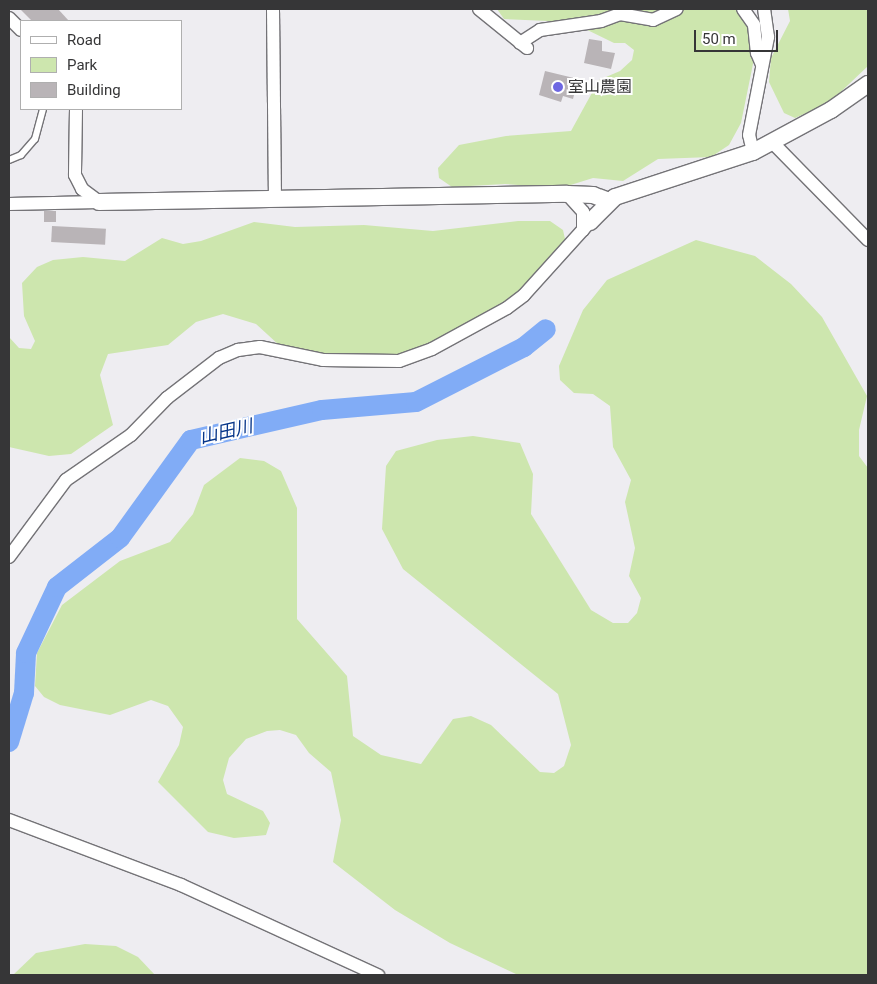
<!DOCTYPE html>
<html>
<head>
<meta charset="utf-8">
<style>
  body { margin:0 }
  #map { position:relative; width:877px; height:984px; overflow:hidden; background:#eeedf1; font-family:Roboto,"Noto Sans JP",sans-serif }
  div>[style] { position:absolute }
  .green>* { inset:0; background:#cde6ae }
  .river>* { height:20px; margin:-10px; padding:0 10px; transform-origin:10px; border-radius:10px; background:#81acf6 }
  .building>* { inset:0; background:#b9b4b7; transform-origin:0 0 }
  .roads { filter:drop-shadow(1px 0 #747377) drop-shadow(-1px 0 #747377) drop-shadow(0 1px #747377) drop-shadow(0 -1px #747377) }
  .service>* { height:6px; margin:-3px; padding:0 3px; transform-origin:3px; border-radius:3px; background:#fff }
  .minor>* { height:12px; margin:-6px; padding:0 6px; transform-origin:6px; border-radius:6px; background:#fff }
  .tertiary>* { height:16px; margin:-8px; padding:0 8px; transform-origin:8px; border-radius:8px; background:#fff }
  .dots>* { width:14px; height:14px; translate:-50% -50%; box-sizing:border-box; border:2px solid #fff; border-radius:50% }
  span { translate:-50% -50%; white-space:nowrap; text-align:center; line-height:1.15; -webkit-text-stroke:4px #fff; paint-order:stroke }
  .poi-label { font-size:16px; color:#363637 }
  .left { translate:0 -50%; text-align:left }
  .water-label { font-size:18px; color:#063589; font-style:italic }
  .frame { position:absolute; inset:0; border:10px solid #363637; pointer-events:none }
  .legend { position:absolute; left:20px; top:20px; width:162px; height:90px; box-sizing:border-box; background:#fff; border:1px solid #afafaf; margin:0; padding:6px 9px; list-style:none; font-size:15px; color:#363637 }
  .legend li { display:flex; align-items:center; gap:10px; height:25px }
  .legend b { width:25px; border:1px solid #afafaf }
  .scale { position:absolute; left:694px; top:30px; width:84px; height:22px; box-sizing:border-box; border:2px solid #363637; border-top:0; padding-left:6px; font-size:15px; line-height:18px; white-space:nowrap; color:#363637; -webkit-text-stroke:4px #fff; paint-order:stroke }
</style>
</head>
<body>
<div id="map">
  <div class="green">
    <i style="clip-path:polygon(497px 9px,738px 9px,748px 23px,753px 43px,753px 64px,741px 123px,729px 145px,711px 157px,658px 159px,623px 181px,593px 178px,561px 188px,505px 184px,452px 187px,439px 178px,438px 168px,459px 145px,506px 136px,571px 131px,599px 80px,620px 71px,632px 60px,634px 50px,625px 43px,614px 43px,571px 22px,504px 19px)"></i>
    <i style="clip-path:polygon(788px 9px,868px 9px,868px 66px,829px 103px,795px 118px,784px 113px,769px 82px,771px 58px,790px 21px)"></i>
    <i style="clip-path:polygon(518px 221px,550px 221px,563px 230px,565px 239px,559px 251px,493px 318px,461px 341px,427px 355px,389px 364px,361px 368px,314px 365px,279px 345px,256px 324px,223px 314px,196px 322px,168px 345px,108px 354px,100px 375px,113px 425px,71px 454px,49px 456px,9px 447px,9px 337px,19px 348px,31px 349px,35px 341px,24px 316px,22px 283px,37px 267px,53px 260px,83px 257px,125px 261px,162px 238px,183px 244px,201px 241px,254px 222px,295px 227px,364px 225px,433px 231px)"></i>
    <i style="clip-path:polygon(696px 240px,755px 256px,791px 284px,822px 317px,867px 396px,859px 430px,859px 456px,868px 468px,868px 975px,518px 975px,450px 943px,395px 910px,333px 862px,341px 820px,331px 772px,309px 753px,296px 735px,280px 730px,267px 731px,246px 739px,229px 758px,223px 780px,227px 794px,263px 811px,270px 823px,266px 835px,234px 838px,208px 832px,158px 782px,179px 745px,183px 727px,168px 706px,151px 700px,110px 715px,60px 705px,44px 697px,35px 686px,37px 653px,62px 605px,120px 561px,170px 542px,193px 514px,204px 485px,240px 458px,264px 461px,281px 471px,297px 508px,297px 619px,347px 676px,353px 736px,381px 755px,421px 764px,453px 719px,471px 716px,491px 725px,540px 772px,554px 773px,564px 766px,571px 745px,558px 694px,403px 569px,382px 529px,386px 466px,396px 451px,437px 440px,473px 436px,520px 443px,533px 474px,531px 514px,591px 610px,613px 623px,628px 623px,637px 613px,641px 598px,629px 576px,635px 548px,625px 502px,631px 480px,613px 447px,610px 406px,593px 394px,574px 393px,560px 380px,559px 366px,583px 310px,607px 280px)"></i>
    <i style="clip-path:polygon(85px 944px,116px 946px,138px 957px,155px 975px,13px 975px,36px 953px)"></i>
  </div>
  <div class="river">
    <i style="left:9px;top:742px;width:51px;rotate:-73deg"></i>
    <i style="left:24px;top:693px;width:40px;rotate:-87.1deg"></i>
    <i style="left:26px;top:653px;width:73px;rotate:-64.8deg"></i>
    <i style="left:57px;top:587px;width:80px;rotate:-37.9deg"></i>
    <i style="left:120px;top:538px;width:121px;rotate:-54.1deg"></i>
    <i style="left:191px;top:440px;width:134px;rotate:-12.9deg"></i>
    <i style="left:322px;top:410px;width:94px;rotate:-4.9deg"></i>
    <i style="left:416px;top:402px;width:121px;rotate:-27deg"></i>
    <i style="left:524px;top:347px;width:28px;rotate:-39deg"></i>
  </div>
  <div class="building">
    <i style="clip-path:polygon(20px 9px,58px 9px,69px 21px,32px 21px)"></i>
    <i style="clip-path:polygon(589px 39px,602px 41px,602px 51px,615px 53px,611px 69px,584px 63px)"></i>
    <i style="clip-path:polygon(545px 71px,578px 79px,573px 99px,563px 96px,561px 102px,539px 95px)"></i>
    <i style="left:44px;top:211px;width:12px;height:11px"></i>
    <i style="left:52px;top:226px;width:54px;height:16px;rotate:3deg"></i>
  </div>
  <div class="roads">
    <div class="service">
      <i style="left:9px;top:160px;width:13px;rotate:-23deg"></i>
      <i style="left:21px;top:155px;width:21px;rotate:-49deg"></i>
      <i style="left:35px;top:139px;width:31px;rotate:-75deg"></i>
    </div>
    <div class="minor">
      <i style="left:273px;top:9px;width:189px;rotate:89.4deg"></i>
      <i style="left:479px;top:9px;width:62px;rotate:39.1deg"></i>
      <i style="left:743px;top:9px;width:19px;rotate:55deg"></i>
      <i style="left:754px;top:25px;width:28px;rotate:84deg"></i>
      <i style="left:757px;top:53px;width:13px;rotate:67deg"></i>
      <i style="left:9px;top:18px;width:17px;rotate:45deg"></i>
      <i style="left:520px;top:43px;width:24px;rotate:-33deg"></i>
      <i style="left:540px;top:30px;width:62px;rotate:-8.4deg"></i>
      <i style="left:601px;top:21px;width:20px;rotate:-20deg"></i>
      <i style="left:620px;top:14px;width:34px;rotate:10deg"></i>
      <i style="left:653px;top:20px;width:26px;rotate:-25deg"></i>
      <i style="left:76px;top:109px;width:66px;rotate:90.9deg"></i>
      <i style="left:75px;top:175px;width:16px;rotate:63deg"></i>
      <i style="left:82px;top:189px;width:21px;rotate:37deg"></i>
      <i style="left:773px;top:143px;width:136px;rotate:45.6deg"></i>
      <i style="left:753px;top:152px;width:17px;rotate:-103deg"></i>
      <i style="left:749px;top:135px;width:100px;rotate:-79deg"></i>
      <i style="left:768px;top:37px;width:28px;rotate:-98deg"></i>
      <i style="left:567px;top:194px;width:24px;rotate:48deg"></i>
      <i style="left:583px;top:212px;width:18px;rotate:90deg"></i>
      <i style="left:9px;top:204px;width:90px;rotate:-1.3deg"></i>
      <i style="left:9px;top:557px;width:96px;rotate:-53.5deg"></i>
      <i style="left:66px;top:480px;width:79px;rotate:-34.7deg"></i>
      <i style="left:131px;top:435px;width:52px;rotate:-45.8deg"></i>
      <i style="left:167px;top:398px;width:66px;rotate:-37.6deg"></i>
      <i style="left:219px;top:358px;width:21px;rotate:-23deg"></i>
      <i style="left:238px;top:350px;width:22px;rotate:-8deg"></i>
      <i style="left:260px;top:347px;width:64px;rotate:11.7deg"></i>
      <i style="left:323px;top:360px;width:76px;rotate:0.8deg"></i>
      <i style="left:399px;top:361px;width:35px;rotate:-20deg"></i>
      <i style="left:432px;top:349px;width:85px;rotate:-28.7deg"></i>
      <i style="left:507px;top:308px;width:21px;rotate:-37deg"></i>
      <i style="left:524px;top:295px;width:98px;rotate:-47.9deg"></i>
      <i style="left:9px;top:820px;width:184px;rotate:20.7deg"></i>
      <i style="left:181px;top:885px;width:217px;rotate:24.6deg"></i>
    </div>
    <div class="tertiary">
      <i style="left:99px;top:202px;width:468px;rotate:-1deg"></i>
      <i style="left:567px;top:194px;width:26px;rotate:2deg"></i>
      <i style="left:593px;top:195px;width:17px;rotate:21deg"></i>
      <i style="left:590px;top:222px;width:35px;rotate:-45deg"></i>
      <i style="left:615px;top:197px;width:145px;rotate:-18.1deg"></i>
      <i style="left:753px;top:152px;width:89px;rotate:-28.3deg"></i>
      <i style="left:831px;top:110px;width:45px;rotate:-35.1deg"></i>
    </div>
  </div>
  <div class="dots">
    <i style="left:558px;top:87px;background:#6e67e2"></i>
  </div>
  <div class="poi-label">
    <span class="left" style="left:568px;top:87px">室山農園</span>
  </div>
  <div class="water-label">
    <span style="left:226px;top:432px;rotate:-13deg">山田川</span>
  </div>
  <div class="frame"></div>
  <ul class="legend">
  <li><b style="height:6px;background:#fff"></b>Road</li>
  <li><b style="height:14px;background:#cde6ae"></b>Park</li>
  <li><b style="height:14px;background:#b9b4b7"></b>Building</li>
  </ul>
  <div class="scale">50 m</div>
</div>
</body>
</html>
